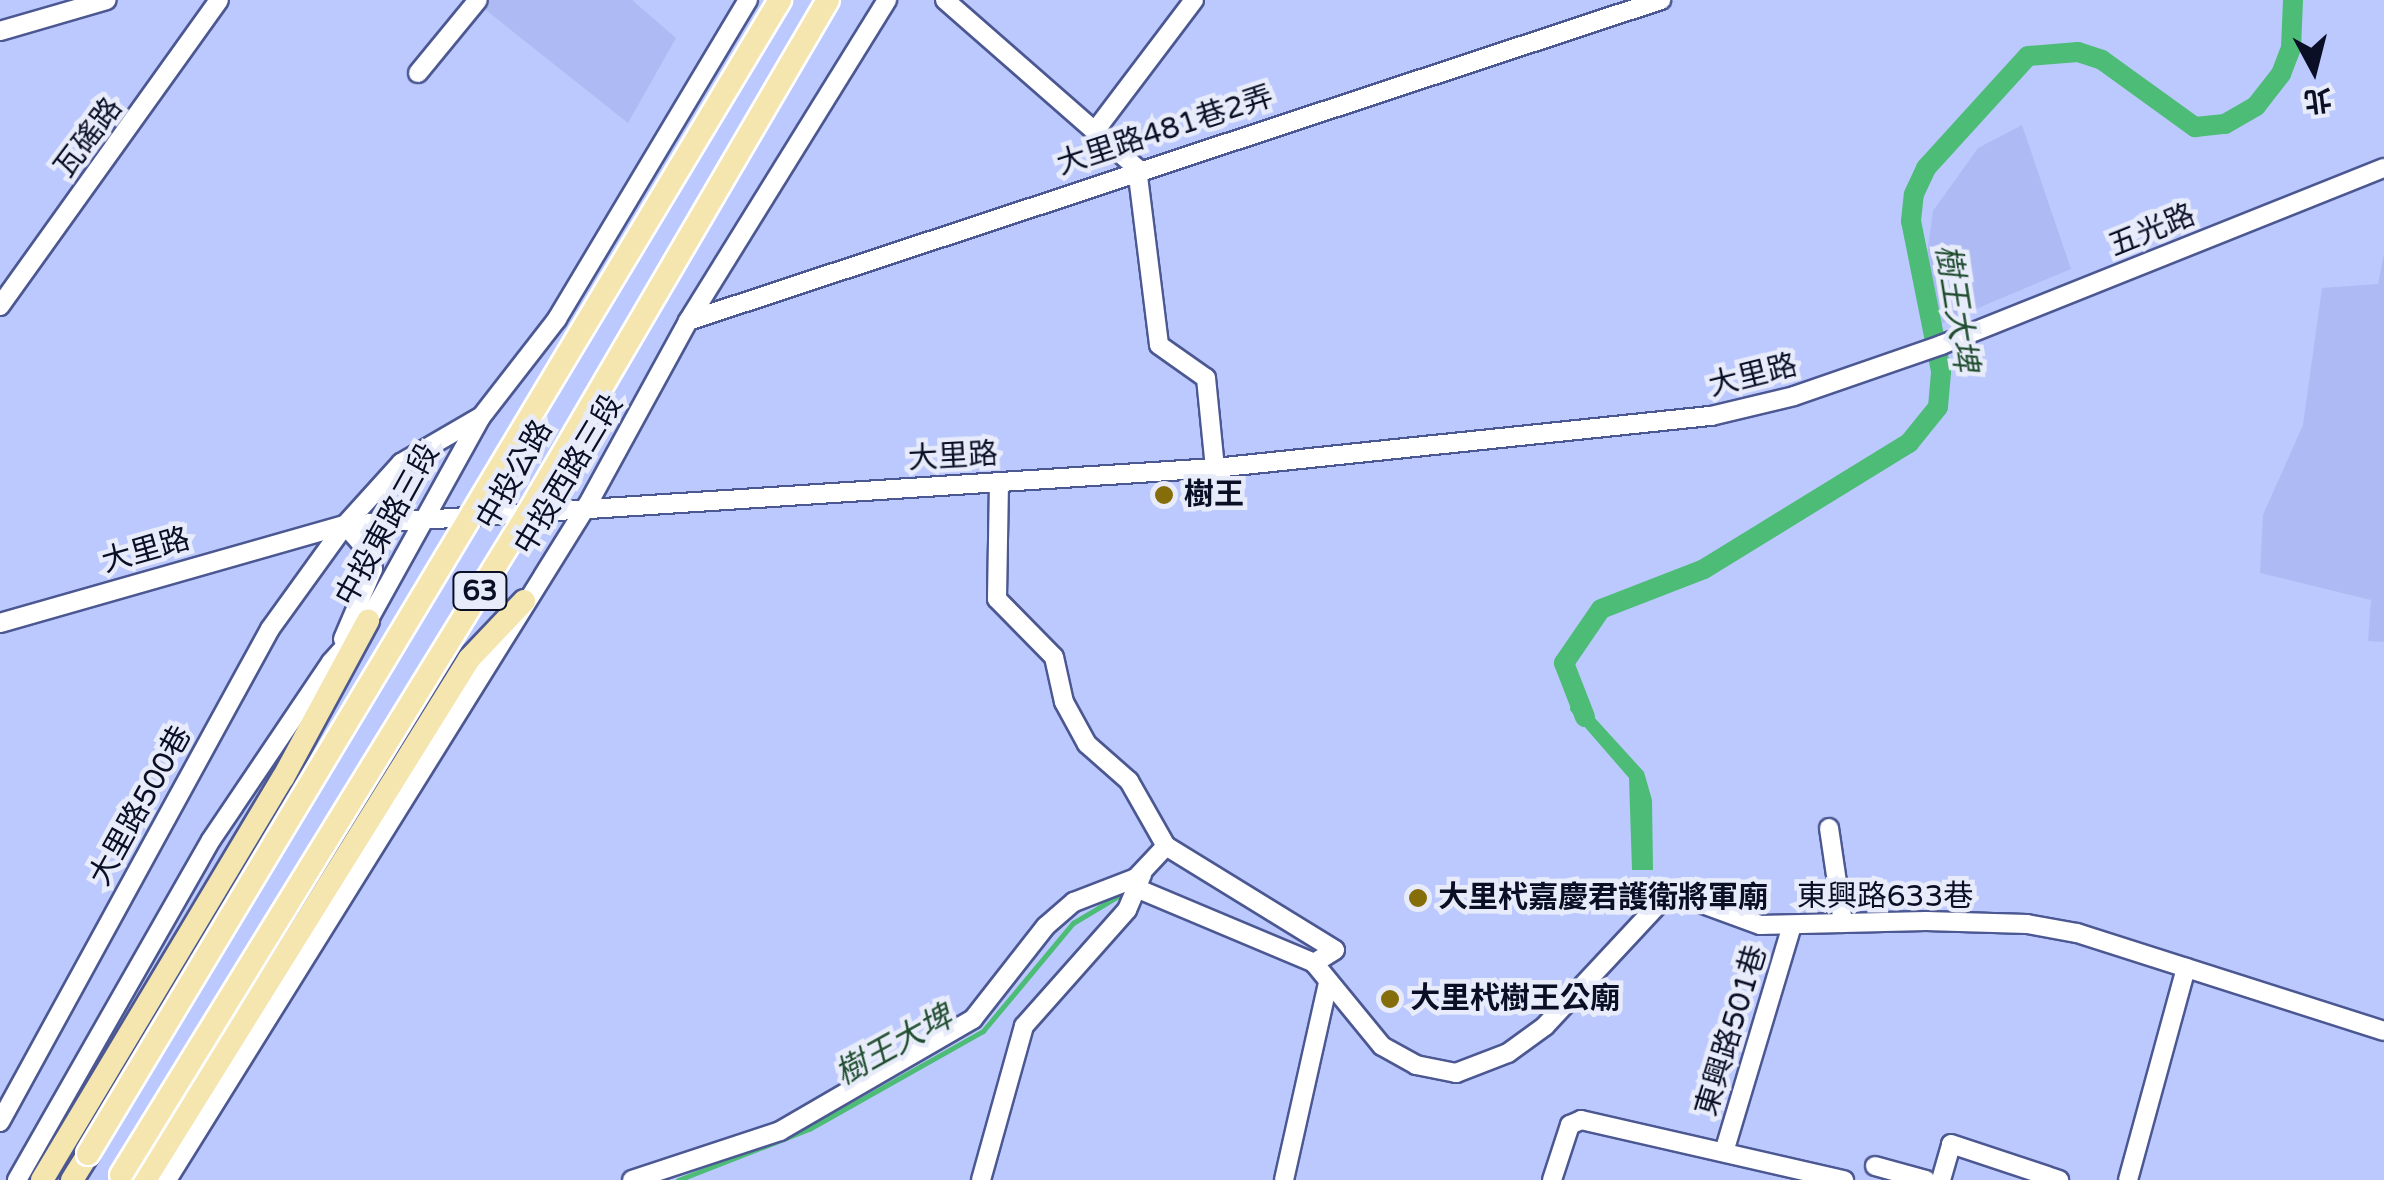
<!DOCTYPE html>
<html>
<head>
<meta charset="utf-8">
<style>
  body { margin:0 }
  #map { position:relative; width:2384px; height:1180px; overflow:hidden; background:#bcc9fe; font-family:"Varela Round","Noto Sans TC",sans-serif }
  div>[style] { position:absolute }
  .built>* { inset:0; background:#adbaf4 }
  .water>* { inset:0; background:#4dbc77 }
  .stream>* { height:5px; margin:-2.5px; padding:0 2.5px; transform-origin:2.5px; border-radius:2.5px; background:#4dbc77 }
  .canal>* { height:20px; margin:-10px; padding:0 10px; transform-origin:10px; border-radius:10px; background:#4dbc77 }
  .roads { filter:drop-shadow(2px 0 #4c5892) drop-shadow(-2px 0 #4c5892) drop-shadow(0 2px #4c5892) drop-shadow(0 -2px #4c5892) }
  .minor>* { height:18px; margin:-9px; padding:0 9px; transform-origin:9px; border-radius:9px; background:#fff }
  .major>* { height:22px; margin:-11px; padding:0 11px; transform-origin:11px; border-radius:11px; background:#f5e5af }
  .bridges { filter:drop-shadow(2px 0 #fff) drop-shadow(-2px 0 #fff) drop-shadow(0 2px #fff) drop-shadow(0 -2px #fff) }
  .major-bridge>* { height:22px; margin:-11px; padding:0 11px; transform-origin:11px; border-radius:11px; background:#f5e5af }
  .dots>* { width:28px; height:28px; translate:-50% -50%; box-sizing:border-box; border:5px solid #e8ecfa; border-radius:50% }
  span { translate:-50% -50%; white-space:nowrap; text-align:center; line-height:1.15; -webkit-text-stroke:9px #e8ecfa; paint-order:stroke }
  .shield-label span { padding:2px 8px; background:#e8ecfa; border:2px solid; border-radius:8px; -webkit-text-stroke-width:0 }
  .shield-label { font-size:28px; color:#0b0f26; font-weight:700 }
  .street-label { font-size:30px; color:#0b0f26 }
  .poi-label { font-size:30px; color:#0b0f26; font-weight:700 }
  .left { translate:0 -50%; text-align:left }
  .water-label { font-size:32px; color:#204d30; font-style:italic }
  .north { position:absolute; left:2264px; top:20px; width:100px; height:100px; -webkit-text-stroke:8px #e8ecfa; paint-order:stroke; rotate:173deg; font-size:28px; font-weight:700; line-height:40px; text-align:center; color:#0b0f26 }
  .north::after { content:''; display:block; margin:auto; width:35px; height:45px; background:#0b0f26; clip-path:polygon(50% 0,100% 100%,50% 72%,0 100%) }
</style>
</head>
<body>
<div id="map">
  <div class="built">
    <i style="clip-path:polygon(488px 0,632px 0,676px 38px,628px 123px,482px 7px)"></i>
    <i style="clip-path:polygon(2022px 125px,2071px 269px,1940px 324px,1926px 263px,1933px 211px,1978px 148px)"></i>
    <i style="clip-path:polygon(2384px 254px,2384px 642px,2368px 641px,2371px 600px,2260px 573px,2263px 515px,2303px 425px,2322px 288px,2378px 284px)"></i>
  </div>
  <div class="water">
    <i style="clip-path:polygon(1572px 693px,1644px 772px,1652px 800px,1653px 870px,1632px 870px,1629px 778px,1570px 710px)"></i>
  </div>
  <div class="stream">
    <i style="left:678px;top:1180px;width:141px;rotate:-21.3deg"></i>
    <i style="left:809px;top:1129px;width:200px;rotate:-29.4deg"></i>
    <i style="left:983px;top:1031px;width:141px;rotate:-50.2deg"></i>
    <i style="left:1073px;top:923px;width:66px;rotate:-30.8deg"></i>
  </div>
  <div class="canal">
    <i style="left:1585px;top:717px;width:58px;rotate:-111.3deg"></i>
    <i style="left:1564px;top:663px;width:65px;rotate:-55.6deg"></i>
    <i style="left:1601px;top:609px;width:110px;rotate:-21.2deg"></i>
    <i style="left:1704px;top:569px;width:241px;rotate:-31.6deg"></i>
    <i style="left:1909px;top:443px;width:46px;rotate:-51.1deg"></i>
    <i style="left:1938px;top:407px;width:36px;rotate:-85deg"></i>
    <i style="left:1941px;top:371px;width:153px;rotate:-101.3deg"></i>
    <i style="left:1911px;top:221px;width:27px;rotate:-84deg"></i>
    <i style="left:1914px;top:194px;width:29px;rotate:-65deg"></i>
    <i style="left:1926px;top:168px;width:151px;rotate:-47.7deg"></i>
    <i style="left:2028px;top:56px;width:50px;rotate:-4.6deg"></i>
    <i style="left:2078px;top:52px;width:25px;rotate:18deg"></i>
    <i style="left:2102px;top:60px;width:115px;rotate:35.8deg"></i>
    <i style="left:2195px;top:127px;width:30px;rotate:-6deg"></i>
    <i style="left:2225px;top:124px;width:36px;rotate:-30deg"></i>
    <i style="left:2256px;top:106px;width:41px;rotate:-52deg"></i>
    <i style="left:2281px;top:74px;width:28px;rotate:-69deg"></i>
    <i style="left:2291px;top:48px;width:48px;rotate:-87.6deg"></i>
  </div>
  <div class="roads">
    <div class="minor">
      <i style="left:945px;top:0;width:255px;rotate:41.2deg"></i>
      <i style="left:1137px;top:168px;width:178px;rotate:82.9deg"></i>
      <i style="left:1159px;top:345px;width:57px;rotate:35.1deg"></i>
      <i style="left:1206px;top:378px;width:90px;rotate:84.3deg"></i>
      <i style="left:0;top:31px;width:111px;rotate:-16.2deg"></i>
      <i style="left:418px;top:73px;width:94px;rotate:-50.6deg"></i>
      <i style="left:1098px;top:127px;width:159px;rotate:-52.9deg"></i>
      <i style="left:0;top:306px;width:376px;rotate:-54.4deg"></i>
      <i style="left:688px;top:321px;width:1025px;rotate:-18.26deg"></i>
      <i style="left:999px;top:483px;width:116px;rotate:91deg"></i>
      <i style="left:997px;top:599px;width:81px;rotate:45.5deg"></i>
      <i style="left:1054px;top:657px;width:46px;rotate:77.5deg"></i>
      <i style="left:1064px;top:702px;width:48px;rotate:61.3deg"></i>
      <i style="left:1087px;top:744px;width:56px;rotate:41.4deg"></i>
      <i style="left:1129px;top:781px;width:75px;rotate:60.4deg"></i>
      <i style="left:1166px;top:846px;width:198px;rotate:31.6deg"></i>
      <i style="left:1335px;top:950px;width:25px;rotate:148deg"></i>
      <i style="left:0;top:623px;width:359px;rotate:-15.9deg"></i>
      <i style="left:345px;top:525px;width:872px;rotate:-3.75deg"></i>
      <i style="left:1215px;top:468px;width:499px;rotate:-6deg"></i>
      <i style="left:1711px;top:416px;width:85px;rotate:-13.5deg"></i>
      <i style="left:1794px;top:396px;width:156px;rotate:-19.1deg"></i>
      <i style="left:1941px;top:345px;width:477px;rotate:-21.8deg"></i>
      <i style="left:343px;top:639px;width:76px;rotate:-66.8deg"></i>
      <i style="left:373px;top:569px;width:21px;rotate:-109deg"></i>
      <i style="left:366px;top:549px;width:32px;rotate:-131deg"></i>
      <i style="left:1829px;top:828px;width:96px;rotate:81.6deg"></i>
      <i style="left:1136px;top:888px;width:193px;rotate:22.8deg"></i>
      <i style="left:1314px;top:963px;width:107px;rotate:50.7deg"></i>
      <i style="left:1382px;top:1046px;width:39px;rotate:29deg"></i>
      <i style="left:1416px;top:1065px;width:41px;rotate:11.3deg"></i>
      <i style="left:1456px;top:1073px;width:56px;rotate:-21deg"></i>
      <i style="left:1508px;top:1053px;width:46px;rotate:-36.1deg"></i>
      <i style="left:1545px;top:1026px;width:183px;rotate:-47deg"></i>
      <i style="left:1670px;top:892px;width:96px;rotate:20.1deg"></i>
      <i style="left:1760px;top:925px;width:166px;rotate:-1.4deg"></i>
      <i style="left:1926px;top:921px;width:101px;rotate:1.7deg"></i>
      <i style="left:2027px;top:924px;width:51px;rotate:10.2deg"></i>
      <i style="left:2077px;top:933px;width:322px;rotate:17.7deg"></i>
      <i style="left:0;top:1122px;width:562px;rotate:-61.29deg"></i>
      <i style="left:270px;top:629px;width:128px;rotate:-54.2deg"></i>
      <i style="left:345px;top:525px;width:84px;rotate:-47.9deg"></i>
      <i style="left:401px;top:463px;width:91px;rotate:-30.2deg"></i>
      <i style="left:1724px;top:1152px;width:237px;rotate:-73.3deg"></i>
      <i style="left:1875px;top:1166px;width:53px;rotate:15.4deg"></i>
      <i style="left:17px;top:1180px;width:391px;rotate:-60.3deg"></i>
      <i style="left:211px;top:840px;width:215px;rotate:-56deg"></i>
      <i style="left:331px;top:662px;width:55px;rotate:-47.9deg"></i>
      <i style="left:368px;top:621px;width:233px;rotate:-61deg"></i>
      <i style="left:481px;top:417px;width:124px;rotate:-52.2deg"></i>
      <i style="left:557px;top:319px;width:372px;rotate:-59.1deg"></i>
      <i style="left:167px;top:1180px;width:796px;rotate:-58.09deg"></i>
      <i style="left:588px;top:504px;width:209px;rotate:-61.3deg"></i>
      <i style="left:688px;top:321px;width:378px;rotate:-58.2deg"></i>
      <i style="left:632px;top:1180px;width:156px;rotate:-18.3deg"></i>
      <i style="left:780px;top:1131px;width:223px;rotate:-30.1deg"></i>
      <i style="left:973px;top:1019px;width:118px;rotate:-51.9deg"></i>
      <i style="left:1046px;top:926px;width:37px;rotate:-41deg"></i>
      <i style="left:1074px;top:902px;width:66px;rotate:-21.2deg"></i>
      <i style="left:1136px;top:878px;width:44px;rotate:-46.8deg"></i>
      <i style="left:981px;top:1180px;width:160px;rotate:-74.4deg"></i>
      <i style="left:1024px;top:1026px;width:155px;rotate:-48.4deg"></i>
      <i style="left:1127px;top:910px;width:39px;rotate:-67deg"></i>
      <i style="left:1284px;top:1180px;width:202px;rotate:-77.4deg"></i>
      <i style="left:1552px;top:1180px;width:58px;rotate:-71.9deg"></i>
      <i style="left:1570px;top:1125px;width:12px;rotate:-24deg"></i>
      <i style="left:1581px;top:1120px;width:270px;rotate:12.9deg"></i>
      <i style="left:1941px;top:1180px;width:37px;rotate:-74deg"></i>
      <i style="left:1951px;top:1144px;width:114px;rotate:18.4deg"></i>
      <i style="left:2128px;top:1180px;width:220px;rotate:-74.7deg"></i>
    </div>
    <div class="major">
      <i style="left:42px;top:1180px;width:469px;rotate:-59.1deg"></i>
      <i style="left:283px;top:778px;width:179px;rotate:-61.6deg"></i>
      <i style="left:72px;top:1180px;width:31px;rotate:-58deg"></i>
      <i style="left:145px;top:1180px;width:614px;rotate:-58.12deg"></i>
      <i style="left:469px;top:659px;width:80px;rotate:-46.5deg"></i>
    </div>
  </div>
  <div class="bridges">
    <div class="major-bridge">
      <i style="left:88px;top:1154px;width:1346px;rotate:-59.05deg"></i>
      <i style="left:121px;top:1175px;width:777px;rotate:-58.42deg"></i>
      <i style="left:528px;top:513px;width:594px;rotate:-59.68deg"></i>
    </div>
  </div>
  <div class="dots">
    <i style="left:1164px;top:495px;background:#856d0a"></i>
    <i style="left:1418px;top:898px;background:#856d0a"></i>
    <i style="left:1390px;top:999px;background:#856d0a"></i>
  </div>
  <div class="shield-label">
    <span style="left:480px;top:591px">63</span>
  </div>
  <div class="street-label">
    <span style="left:1165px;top:131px;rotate:-18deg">大里路481巷2弄</span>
    <span style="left:89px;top:138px;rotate:-53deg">瓦磘路</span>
    <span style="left:2152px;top:231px;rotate:-22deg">五光路</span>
    <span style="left:1753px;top:376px;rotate:-14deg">大里路</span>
    <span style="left:953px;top:457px;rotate:-3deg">大里路</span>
    <span style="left:515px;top:475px;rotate:-60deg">中投公路</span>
    <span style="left:569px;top:475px;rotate:-59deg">中投西路三段</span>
    <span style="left:388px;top:525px;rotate:-61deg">中投東路三段</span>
    <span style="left:146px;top:551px;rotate:-16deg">大里路</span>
    <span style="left:141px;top:806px;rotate:-61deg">大里路500巷</span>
    <span style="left:1885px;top:897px">東興路633巷</span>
    <span style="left:1732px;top:1031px;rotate:-73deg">東興路501巷</span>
  </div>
  <div class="poi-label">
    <span class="left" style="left:1184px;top:495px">樹王</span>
    <span class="left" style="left:1438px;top:898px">大里杙嘉慶君護衛將軍廟</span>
    <span class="left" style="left:1410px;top:999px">大里杙樹王公廟</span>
  </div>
  <div class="water-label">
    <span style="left:1956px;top:308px;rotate:81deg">樹王大埤</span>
    <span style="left:894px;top:1046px;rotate:-29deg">樹王大埤</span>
  </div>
  <div class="north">北</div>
</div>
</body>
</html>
